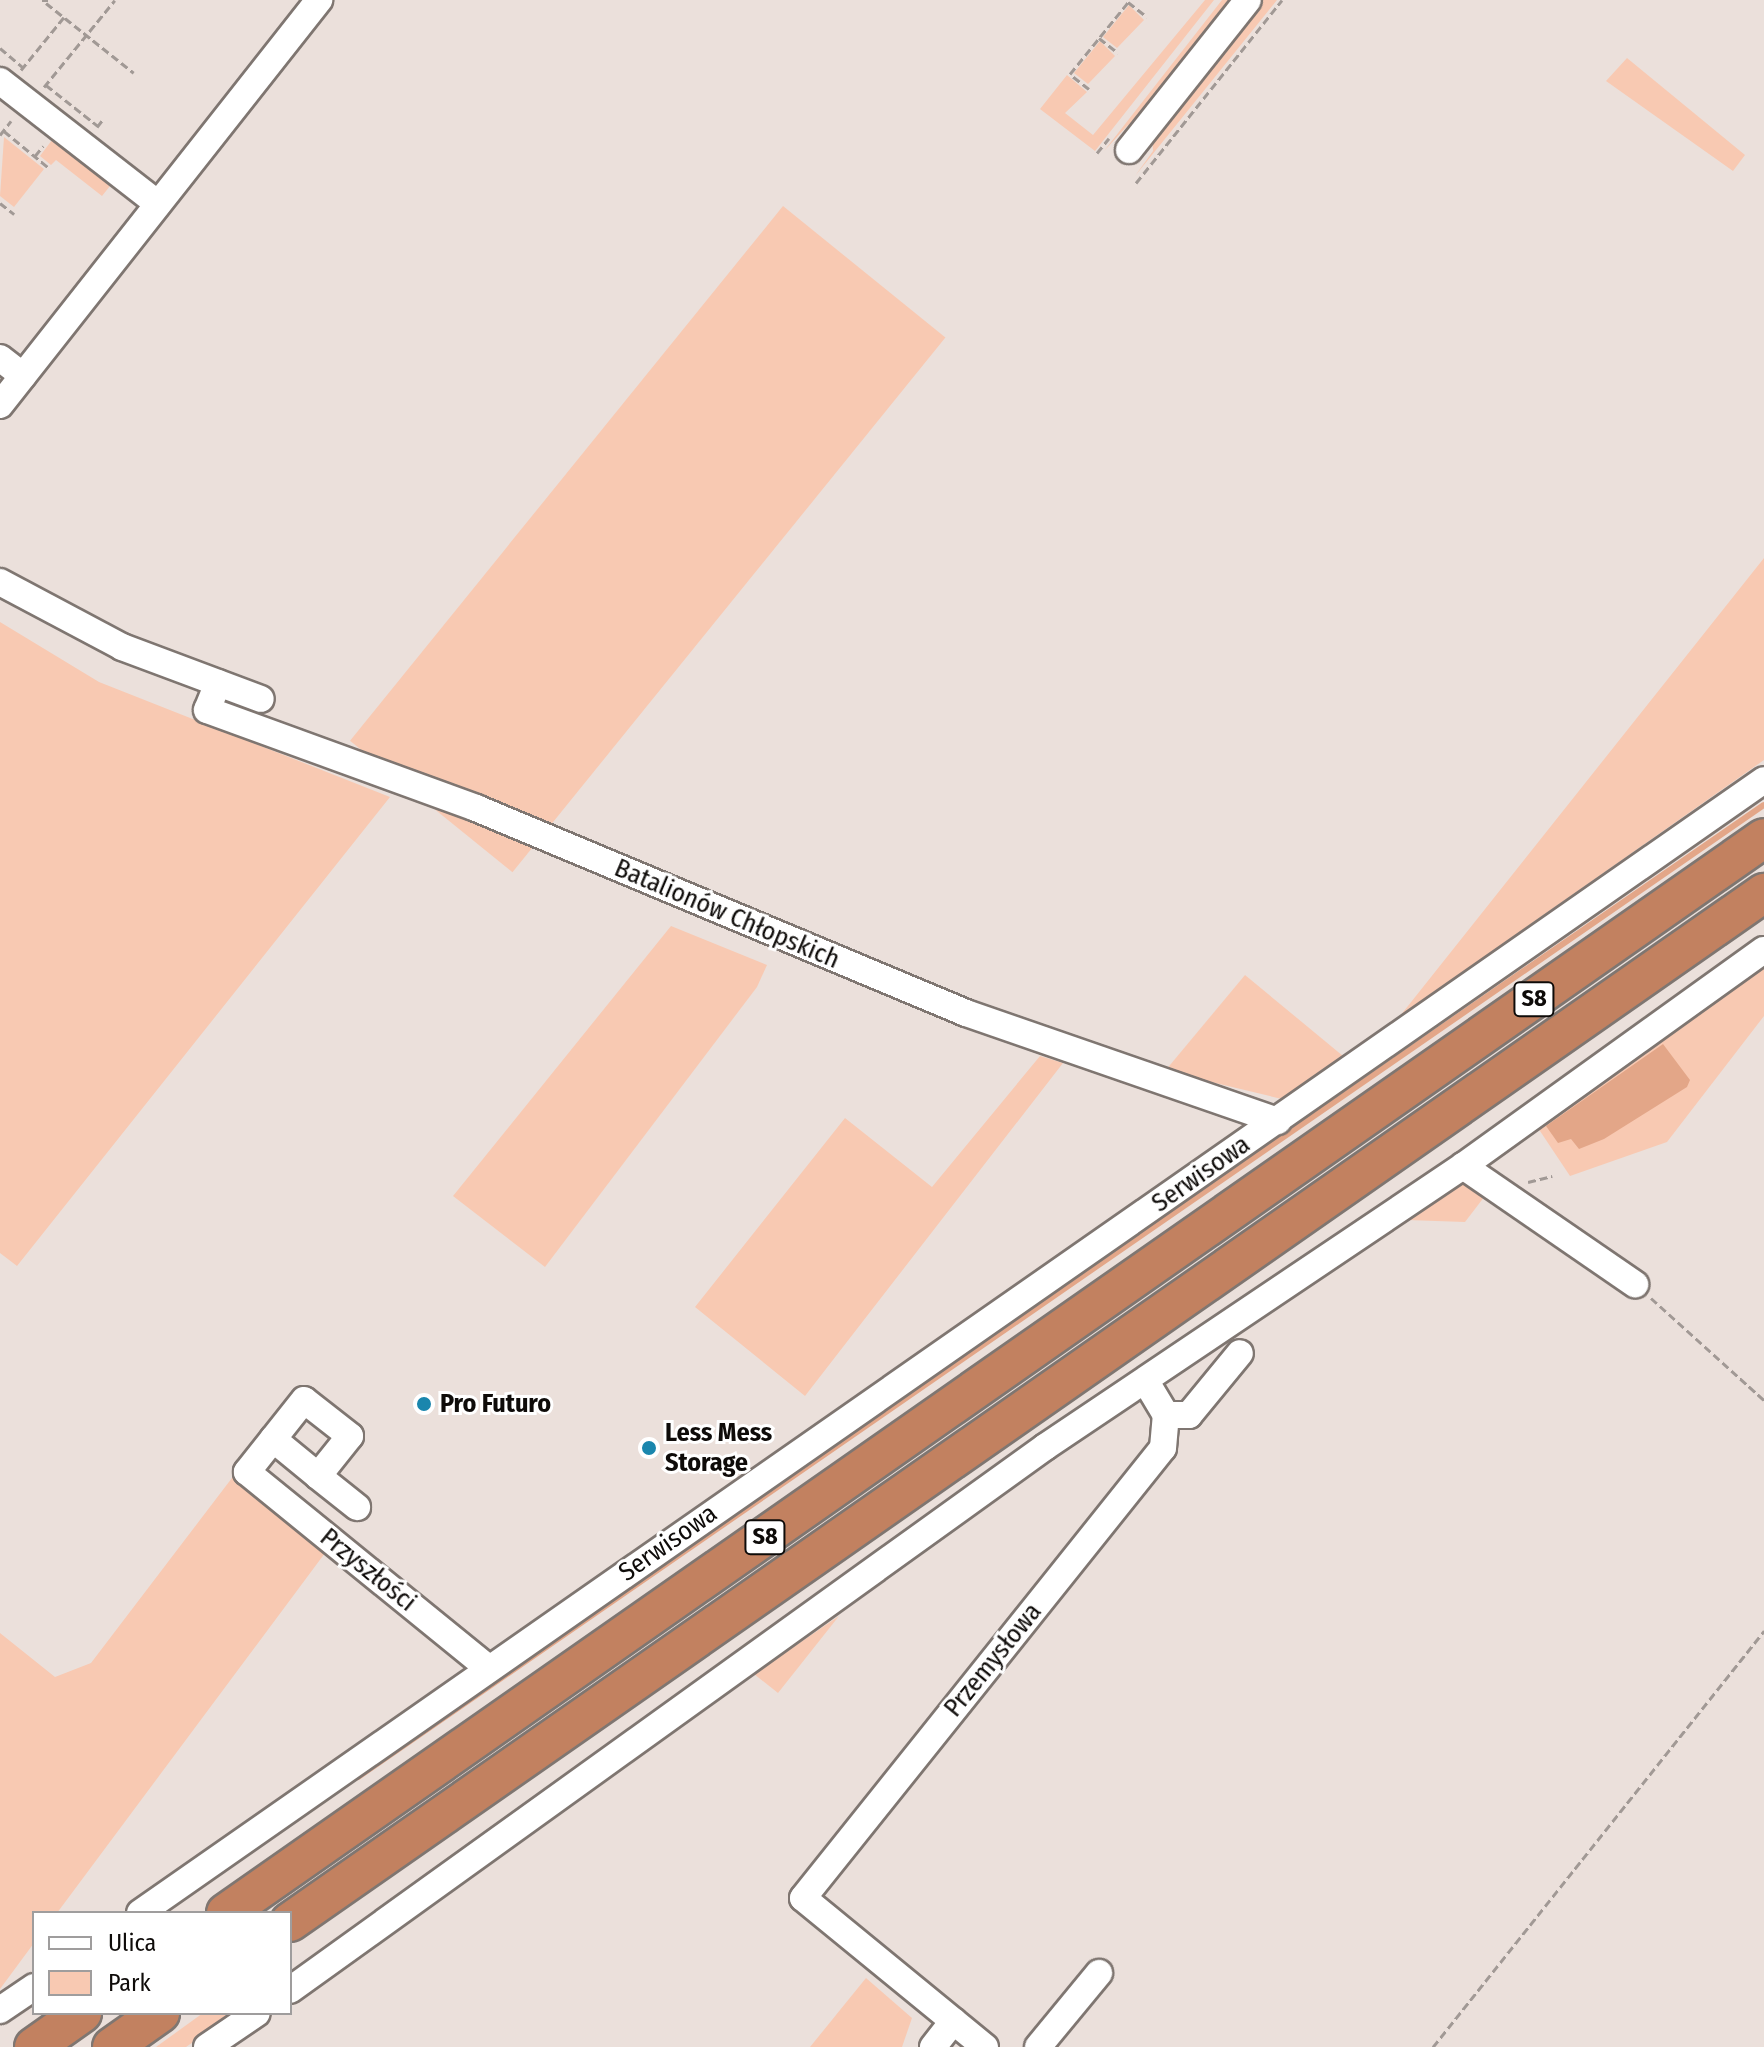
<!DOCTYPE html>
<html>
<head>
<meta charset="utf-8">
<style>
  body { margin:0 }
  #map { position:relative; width:1764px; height:2047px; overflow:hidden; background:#ebe0db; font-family:"Fira Sans Condensed",sans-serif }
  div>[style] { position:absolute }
  .green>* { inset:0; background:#f8c9b2; transform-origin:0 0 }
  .water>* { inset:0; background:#e3a688 }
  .stream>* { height:6px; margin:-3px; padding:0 3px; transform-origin:3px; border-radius:3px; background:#e3a688 }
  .path>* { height:3px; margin-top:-1.5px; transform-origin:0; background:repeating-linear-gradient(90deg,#a19995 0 8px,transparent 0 12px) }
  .roads { filter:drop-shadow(2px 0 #7f7671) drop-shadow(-2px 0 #7f7671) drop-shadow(0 2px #7f7671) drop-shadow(0 -2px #7f7671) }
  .minor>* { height:26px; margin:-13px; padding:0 13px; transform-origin:13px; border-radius:13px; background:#fff }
  .highway>* { height:38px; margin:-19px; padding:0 19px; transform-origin:19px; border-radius:19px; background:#c28160 }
  .dots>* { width:22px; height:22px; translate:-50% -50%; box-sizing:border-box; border:4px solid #fff; border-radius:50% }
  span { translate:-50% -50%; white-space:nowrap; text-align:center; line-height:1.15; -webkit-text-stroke:6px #fff; paint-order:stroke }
  .shield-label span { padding:2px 6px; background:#fff; border:2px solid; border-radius:6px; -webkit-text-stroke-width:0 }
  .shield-label { font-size:24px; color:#0e0b09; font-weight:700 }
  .street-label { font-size:26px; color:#0e0b09 }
  .poi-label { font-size:26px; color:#0e0b09; font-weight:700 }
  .left { translate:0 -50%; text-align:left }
  .legend { position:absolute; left:32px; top:1911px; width:260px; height:104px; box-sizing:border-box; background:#fff; border:2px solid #9f9d9d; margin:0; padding:10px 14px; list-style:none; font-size:24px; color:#0e0b09 }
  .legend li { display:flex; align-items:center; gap:16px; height:40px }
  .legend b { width:40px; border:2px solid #9f9d9d }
</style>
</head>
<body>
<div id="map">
  <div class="green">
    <i style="clip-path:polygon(1205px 0,1214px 0,1095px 151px,1040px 109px,1067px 75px,1087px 92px,1065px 113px,1093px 135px)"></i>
    <i style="clip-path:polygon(1222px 0,1236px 0,1137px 124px,1128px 125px,1104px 151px)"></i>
    <i style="clip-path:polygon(1260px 0,1277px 0,1135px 176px,1153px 151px,1152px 136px)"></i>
    <i style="clip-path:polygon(1129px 5px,1144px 20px,1117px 48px,1103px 37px)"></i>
    <i style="clip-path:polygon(1100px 41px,1115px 56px,1088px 84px,1074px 73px)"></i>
    <i style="clip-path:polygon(1627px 58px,1745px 155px,1733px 171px,1606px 81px)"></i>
    <i style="clip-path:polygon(4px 137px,44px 169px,14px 207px,0 196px)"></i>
    <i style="clip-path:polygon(52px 140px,110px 186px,102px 196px,56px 160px,51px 165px,40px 156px)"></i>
    <i style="left:783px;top:206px;width:209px;height:688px;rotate:39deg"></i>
    <i style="clip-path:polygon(1764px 558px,1764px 760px,1400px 1016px,1679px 665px)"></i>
    <i style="clip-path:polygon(0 622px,99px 682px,390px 797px,17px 1266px,0 1253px)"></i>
    <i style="clip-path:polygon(671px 926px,767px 965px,757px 987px,545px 1267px,453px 1196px)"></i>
    <i style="clip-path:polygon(1764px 967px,1764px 1016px,1667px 1142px,1570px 1176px,1536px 1125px)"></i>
    <i style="clip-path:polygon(1245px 975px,1343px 1056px,1282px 1099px,1165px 1071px)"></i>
    <i style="clip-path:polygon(1040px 1056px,1063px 1063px,805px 1396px,695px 1307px,845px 1118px,932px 1187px)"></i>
    <i style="clip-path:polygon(1462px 1182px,1488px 1192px,1465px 1222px,1407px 1220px)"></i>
    <i style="clip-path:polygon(235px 1474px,328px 1549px,57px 1913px,34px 1913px,34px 1943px,0 1989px,0 1633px,55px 1677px,91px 1663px)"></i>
    <i style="clip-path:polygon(839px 1616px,778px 1693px,754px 1674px)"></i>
    <i style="clip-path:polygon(866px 1978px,912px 2018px,902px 2047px,810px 2047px)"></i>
    <i style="clip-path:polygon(203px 2013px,235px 2013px,186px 2047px,156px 2047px)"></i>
  </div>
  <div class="water">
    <i style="clip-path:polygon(1663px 1044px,1690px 1080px,1687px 1087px,1604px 1139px,1579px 1149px,1571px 1139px,1558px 1143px,1546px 1126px)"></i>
  </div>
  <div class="stream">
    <i style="left:358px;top:1777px;width:1709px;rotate:-34.66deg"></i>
  </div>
  <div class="path">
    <i style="left:42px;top:0;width:6px"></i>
    <i style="left:1128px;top:2px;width:24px;rotate:38deg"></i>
    <i style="left:46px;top:3px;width:112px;rotate:38.5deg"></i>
    <i style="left:1099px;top:38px;width:24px;rotate:38deg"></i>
    <i style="left:0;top:48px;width:30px;rotate:40deg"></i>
    <i style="left:21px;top:70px;width:68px;rotate:-50.9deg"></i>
    <i style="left:46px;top:85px;width:66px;rotate:38.3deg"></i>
    <i style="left:44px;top:87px;width:112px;rotate:-50.8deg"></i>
    <i style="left:1089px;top:89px;width:24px;rotate:-142deg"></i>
    <i style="left:1070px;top:74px;width:95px;rotate:-51deg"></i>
    <i style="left:97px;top:127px;width:11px;rotate:-52deg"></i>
    <i style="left:4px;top:131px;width:58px;rotate:39.4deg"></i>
    <i style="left:0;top:135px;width:18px;rotate:-52deg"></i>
    <i style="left:1097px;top:153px;width:19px;rotate:-51deg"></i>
    <i style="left:35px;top:156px;width:13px;rotate:-51deg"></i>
    <i style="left:1136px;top:183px;width:234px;rotate:-51.4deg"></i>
    <i style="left:0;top:203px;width:18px;rotate:38deg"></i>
    <i style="left:1528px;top:1182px;width:25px;rotate:-14deg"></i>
    <i style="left:1651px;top:1298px;width:152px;rotate:42.1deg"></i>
    <i style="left:1433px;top:2047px;width:532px;rotate:-51.49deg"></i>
  </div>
  <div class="roads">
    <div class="minor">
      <i style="left:0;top:81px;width:200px;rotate:37.9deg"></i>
      <i style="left:1129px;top:150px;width:191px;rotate:-51.6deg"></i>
      <i style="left:0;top:358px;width:29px;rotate:38deg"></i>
      <i style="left:0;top:405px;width:516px;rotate:-51.77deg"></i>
      <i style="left:0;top:582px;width:138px;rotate:28deg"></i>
      <i style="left:122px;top:647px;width:148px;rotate:20.5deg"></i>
      <i style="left:218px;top:683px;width:29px;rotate:112deg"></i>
      <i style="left:207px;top:710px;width:286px;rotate:20deg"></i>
      <i style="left:476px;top:808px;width:531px;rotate:22.7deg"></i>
      <i style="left:966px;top:1013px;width:330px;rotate:19.1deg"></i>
      <i style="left:1463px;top:1166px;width:209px;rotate:34.5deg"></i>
      <i style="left:1166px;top:1415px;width:23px"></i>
      <i style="left:1189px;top:1415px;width:80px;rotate:-50.6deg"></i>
      <i style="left:273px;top:1439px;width:58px;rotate:39.4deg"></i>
      <i style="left:318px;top:1476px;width:51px;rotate:-51.3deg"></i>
      <i style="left:350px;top:1436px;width:58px;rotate:-142deg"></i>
      <i style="left:304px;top:1400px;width:92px;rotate:128.4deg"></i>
      <i style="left:247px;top:1472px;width:311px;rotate:39.1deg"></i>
      <i style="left:318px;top:1476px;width:50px;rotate:38.5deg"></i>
      <i style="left:140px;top:1913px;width:1980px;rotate:-34.9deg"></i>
      <i style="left:290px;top:1990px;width:930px;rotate:-35.72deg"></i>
      <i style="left:1045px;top:1447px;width:504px;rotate:-33.91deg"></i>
      <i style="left:1463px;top:1166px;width:370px;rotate:-35.7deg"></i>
      <i style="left:0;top:2010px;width:41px;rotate:-34.1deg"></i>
      <i style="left:207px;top:2047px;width:60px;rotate:-34.2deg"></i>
      <i style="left:933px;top:2047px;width:33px;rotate:-52deg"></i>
      <i style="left:985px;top:2047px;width:235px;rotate:-140.7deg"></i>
      <i style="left:803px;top:1898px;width:576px;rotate:-51.34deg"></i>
      <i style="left:1163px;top:1448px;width:33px;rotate:-85deg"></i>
      <i style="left:1166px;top:1415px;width:37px;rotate:-121deg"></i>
      <i style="left:1038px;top:2047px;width:96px;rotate:-50.5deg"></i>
    </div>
    <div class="highway">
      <i style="left:226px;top:1913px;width:1876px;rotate:-34.95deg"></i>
      <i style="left:290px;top:1922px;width:1798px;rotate:-34.92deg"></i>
      <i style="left:34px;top:2047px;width:59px;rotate:-35.3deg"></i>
      <i style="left:112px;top:2047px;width:59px;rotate:-35.3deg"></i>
    </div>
  </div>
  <div class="dots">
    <i style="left:424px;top:1404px;background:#1a86ad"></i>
    <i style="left:649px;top:1448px;background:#1a86ad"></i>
  </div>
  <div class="shield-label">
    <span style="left:1534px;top:999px">S8</span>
    <span style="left:765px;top:1537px">S8</span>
  </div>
  <div class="street-label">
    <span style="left:727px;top:914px;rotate:23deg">Batalionów Chłopskich</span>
    <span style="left:1201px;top:1174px;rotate:-35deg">Serwisowa</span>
    <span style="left:668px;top:1543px;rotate:-35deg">Serwisowa</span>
    <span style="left:368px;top:1570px;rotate:39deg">Przyszłości</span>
    <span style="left:993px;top:1660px;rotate:-51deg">Przemysłowa</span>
  </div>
  <div class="poi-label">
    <span class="left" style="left:440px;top:1404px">Pro Futuro</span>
    <span class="left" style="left:665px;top:1448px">Less Mess<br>Storage</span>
  </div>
  <ul class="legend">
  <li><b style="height:10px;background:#fff"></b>Ulica</li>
  <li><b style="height:22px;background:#f8c9b2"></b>Park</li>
  </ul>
</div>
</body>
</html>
